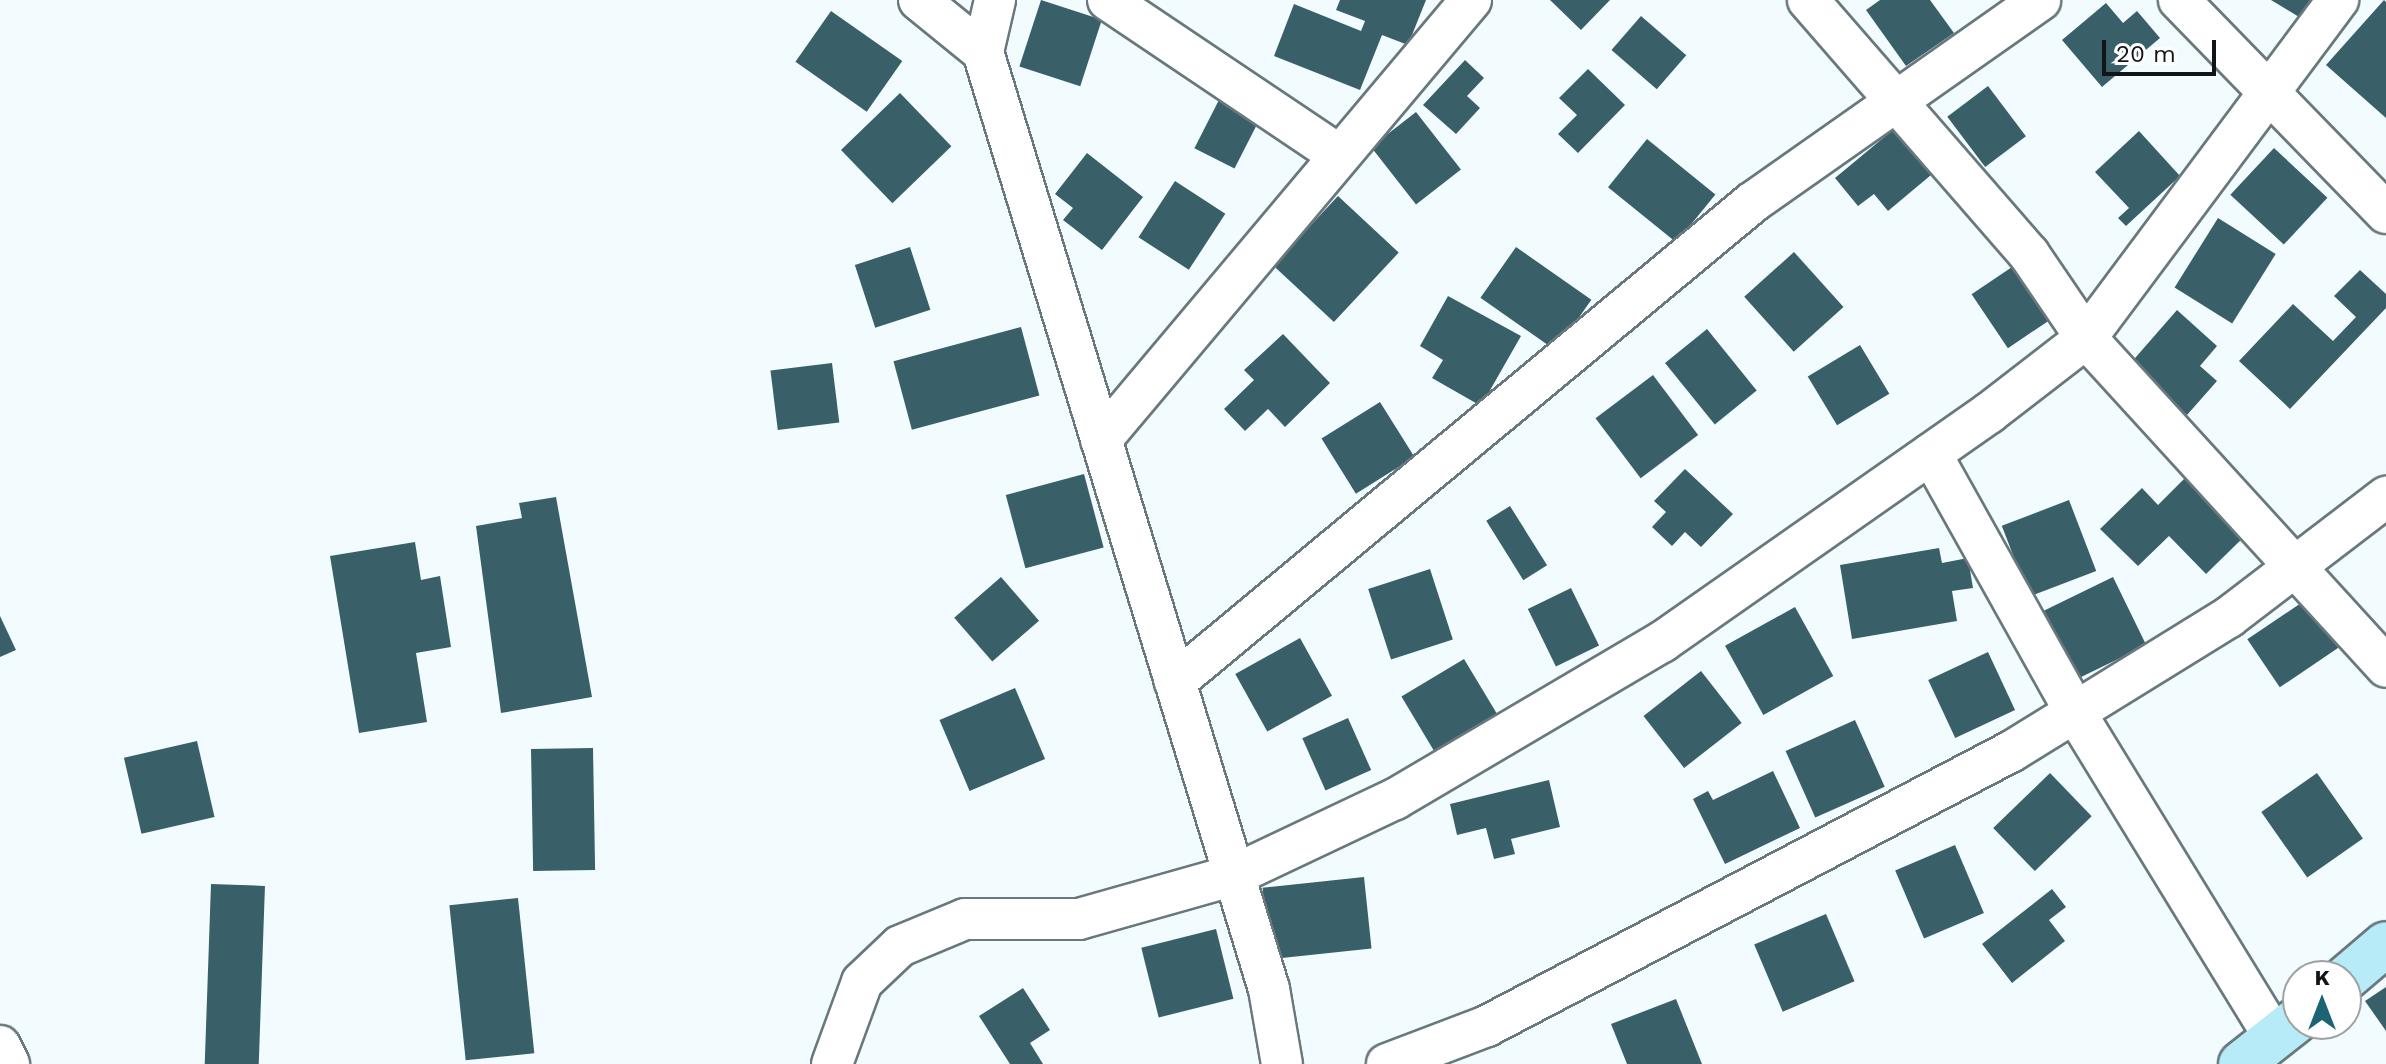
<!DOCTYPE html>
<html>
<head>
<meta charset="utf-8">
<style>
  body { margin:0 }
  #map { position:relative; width:2386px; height:1064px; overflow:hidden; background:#f2fcff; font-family:"Work Sans",sans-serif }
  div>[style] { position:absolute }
  .building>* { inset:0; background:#396069; transform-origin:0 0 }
  .roads { filter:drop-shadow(2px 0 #69787c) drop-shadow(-2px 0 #69787c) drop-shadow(0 2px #69787c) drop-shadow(0 -2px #69787c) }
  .minor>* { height:40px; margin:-20px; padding:0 20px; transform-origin:20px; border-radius:20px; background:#fff }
  .major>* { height:44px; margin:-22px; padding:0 22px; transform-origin:22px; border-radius:22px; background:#b6ebf7 }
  span { translate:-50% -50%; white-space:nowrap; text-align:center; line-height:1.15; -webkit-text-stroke:8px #fff; paint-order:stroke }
  .north { position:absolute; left:2282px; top:960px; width:80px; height:80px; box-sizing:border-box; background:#fff; border:2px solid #9fa2a3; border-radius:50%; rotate:0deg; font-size:22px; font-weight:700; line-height:32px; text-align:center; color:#101618 }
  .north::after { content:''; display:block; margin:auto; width:28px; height:36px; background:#1c6473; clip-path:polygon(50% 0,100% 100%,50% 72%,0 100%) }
  .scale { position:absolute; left:2102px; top:40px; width:114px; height:36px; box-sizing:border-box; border:4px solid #101618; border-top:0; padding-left:10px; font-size:24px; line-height:28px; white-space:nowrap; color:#101618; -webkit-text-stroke:6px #fff; paint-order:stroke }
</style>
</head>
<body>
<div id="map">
  <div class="building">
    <i style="left:1041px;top:0;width:64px;height:70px;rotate:18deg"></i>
    <i style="clip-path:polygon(1340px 0,1426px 0,1408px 45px,1382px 35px,1360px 90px,1274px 56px,1294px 4px,1361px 31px,1365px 21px,1336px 10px)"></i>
    <i style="clip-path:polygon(1550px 0,1610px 0,1581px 30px)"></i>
    <i style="clip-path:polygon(1880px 0,1930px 0,1954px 33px,1906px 66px,1866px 10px)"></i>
    <i style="clip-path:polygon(2271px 0,2317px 0,2304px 20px)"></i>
    <i style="clip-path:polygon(2384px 0,2386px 2px,2386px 118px,2326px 65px)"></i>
    <i style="clip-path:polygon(2106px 3px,2123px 23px,2137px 11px,2160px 38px,2102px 87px,2062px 40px)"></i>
    <i style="left:831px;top:11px;width:87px;height:62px;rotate:35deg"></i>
    <i style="left:1641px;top:16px;width:60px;height:45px;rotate:41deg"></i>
    <i style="clip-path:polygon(1465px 60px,1484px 78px,1467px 96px,1480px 108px,1456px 134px,1423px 105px)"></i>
    <i style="clip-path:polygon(1588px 69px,1625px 105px,1578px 153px,1558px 134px,1577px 115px,1559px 98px)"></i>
    <i style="left:1988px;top:86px;width:63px;height:51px;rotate:53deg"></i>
    <i style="left:1223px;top:92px;width:45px;height:63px;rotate:27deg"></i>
    <i style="left:900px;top:93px;width:74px;height:82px;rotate:46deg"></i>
    <i style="left:1416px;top:112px;width:73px;height:57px;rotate:52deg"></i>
    <i style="clip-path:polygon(1894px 129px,1931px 175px,1888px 211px,1874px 194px,1858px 206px,1835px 178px)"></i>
    <i style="clip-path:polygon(2139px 131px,2180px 176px,2126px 226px,2118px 218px,2129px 208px,2095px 172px)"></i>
    <i style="left:1647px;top:139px;width:88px;height:62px;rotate:39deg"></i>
    <i style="left:2274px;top:148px;width:73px;height:64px;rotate:43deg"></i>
    <i style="clip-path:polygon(1087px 153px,1143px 197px,1102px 250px,1063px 220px,1073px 208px,1055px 194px)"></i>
    <i style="left:1175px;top:181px;width:60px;height:67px;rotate:33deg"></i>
    <i style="left:1338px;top:196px;width:83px;height:95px;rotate:43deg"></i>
    <i style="left:2218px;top:218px;width:68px;height:82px;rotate:32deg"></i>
    <i style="left:910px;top:247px;width:66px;height:58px;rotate:72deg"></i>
    <i style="left:1516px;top:247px;width:92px;height:62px;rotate:35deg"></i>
    <i style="left:1794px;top:252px;width:74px;height:67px;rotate:48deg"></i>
    <i style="left:2018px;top:263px;width:65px;height:56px;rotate:56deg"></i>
    <i style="clip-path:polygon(2360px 270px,2386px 294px,2386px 308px,2290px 409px,2239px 361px,2293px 304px,2333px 341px,2356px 317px,2334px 296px)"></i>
    <i style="clip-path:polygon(1448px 296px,1521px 336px,1481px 406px,1432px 378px,1443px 360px,1420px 346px)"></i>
    <i style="clip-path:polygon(2177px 310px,2217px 346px,2200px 366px,2217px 381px,2187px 415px,2129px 365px)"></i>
    <i style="left:1021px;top:327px;width:71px;height:132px;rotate:75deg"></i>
    <i style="left:1707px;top:329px;width:79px;height:54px;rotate:51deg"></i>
    <i style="clip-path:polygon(1283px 334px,1330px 383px,1285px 427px,1268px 409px,1245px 431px,1224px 409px,1254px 380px,1244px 370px)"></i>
    <i style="left:1860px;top:345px;width:57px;height:61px;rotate:59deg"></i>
    <i style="left:832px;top:363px;width:60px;height:62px;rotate:83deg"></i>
    <i style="left:1653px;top:375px;width:75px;height:72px;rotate:53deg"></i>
    <i style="left:1380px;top:402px;width:65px;height:69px;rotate:58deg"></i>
    <i style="clip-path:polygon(1685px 469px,1733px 514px,1701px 547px,1685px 532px,1672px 546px,1652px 527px,1666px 512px,1654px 501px)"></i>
    <i style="clip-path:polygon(2191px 472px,2249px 532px,2206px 574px,2169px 536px,2138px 566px,2100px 529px,2142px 488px,2158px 505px)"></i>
    <i style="left:1084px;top:474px;width:76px;height:81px;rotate:75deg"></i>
    <i style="clip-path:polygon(556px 497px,592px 697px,501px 713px,476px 526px,522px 518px,519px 503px)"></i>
    <i style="left:2069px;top:500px;width:76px;height:72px;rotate:69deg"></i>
    <i style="left:1510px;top:506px;width:70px;height:28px;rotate:58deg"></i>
    <i style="clip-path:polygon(415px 542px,421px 580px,440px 576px,451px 647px,416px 653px,427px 722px,359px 733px,330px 556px)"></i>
    <i style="clip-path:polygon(1939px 548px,1942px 563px,1968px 558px,1973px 588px,1952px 591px,1957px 621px,1852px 639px,1840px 565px)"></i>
    <i style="left:1430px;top:569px;width:74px;height:65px;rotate:72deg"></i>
    <i style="left:1001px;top:577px;width:58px;height:62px;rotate:49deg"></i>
    <i style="left:2113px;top:577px;width:76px;height:81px;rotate:64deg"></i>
    <i style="left:1571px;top:588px;width:64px;height:48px;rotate:64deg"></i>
    <i style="left:2307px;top:599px;width:58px;height:72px;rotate:56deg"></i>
    <i style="left:1795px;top:607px;width:79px;height:80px;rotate:61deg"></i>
    <i style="clip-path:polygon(0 616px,16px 650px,0 657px)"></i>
    <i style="left:1300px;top:638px;width:66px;height:74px;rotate:61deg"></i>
    <i style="left:1988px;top:652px;width:64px;height:66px;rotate:65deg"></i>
    <i style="left:1464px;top:659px;width:66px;height:73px;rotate:59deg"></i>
    <i style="left:1701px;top:671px;width:66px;height:73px;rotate:52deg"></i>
    <i style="left:1015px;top:688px;width:77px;height:82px;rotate:67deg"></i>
    <i style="left:1348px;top:718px;width:57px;height:50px;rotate:66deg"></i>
    <i style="left:1855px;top:720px;width:73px;height:76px;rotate:66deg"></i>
    <i style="left:197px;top:741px;width:78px;height:75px;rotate:77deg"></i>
    <i style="left:593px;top:748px;width:122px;height:62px;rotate:89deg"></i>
    <i style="clip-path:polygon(1773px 771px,1800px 828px,1725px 864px,1693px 799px,1708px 791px,1713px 800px)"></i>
    <i style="left:2050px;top:773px;width:60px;height:79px;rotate:46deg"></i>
    <i style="left:2317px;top:773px;width:80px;height:68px;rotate:55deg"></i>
    <i style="clip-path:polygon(1549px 780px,1560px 827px,1511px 839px,1515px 854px,1494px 859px,1486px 828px,1457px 835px,1450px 804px)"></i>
    <i style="left:1955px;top:845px;width:74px;height:65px;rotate:67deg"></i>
    <i style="left:1364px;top:877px;width:72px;height:102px;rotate:84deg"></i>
    <i style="left:211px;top:884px;width:54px;height:180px;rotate:2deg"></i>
    <i style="clip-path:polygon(2052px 889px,2066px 907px,2049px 920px,2065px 941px,2012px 983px,1982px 944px)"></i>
    <i style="left:518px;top:898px;width:156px;height:69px;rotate:84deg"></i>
    <i style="left:1826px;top:914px;width:73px;height:78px;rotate:67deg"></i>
    <i style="left:1216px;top:929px;width:72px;height:77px;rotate:76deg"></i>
    <i style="clip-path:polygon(2386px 987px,2386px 1031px,2365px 1001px)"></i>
    <i style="clip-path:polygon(1023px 988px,1050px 1030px,1030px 1043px,1043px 1064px,1010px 1064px,979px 1016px)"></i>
    <i style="clip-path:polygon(1676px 999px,1702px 1064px,1627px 1064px,1611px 1024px)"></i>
  </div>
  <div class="roads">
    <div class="minor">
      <i style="left:919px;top:0;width:82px;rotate:39.1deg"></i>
      <i style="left:995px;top:0;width:53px;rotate:103deg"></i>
      <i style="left:983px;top:52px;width:980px;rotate:73.03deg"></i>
      <i style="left:1269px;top:989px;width:76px;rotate:80.2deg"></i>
      <i style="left:1108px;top:0;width:276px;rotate:33.9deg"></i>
      <i style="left:1808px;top:0;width:337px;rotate:49deg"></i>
      <i style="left:2029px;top:254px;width:102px;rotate:55.8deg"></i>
      <i style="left:2086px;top:338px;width:445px;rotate:47.6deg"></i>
      <i style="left:2179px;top:0;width:297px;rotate:45.8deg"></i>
      <i style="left:1101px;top:440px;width:575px;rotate:-49.94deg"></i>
      <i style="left:1931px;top:454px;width:295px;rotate:60.8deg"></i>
      <i style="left:2075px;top:712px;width:382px;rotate:58.5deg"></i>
      <i style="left:1175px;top:682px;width:751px;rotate:-39.71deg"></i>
      <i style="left:1753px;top:202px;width:351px;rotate:-35.1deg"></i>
      <i style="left:0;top:1046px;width:20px;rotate:63deg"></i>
      <i style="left:832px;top:1064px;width:87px;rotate:-69.9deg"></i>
      <i style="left:862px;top:982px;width:52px;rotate:-43.5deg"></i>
      <i style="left:900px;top:946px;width:70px;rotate:-22.6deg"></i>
      <i style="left:965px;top:919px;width:114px"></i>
      <i style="left:1079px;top:919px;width:161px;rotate:-15.8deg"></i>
      <i style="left:1234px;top:875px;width:178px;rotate:-25.3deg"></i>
      <i style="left:1395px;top:799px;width:310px;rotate:-30.5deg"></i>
      <i style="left:1662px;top:642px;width:399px;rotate:-35deg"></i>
      <i style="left:1989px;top:413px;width:123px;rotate:-37.7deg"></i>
      <i style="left:2086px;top:338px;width:422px;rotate:-53.3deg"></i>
      <i style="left:1387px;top:1064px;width:107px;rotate:-20.8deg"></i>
      <i style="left:1487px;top:1026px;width:593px;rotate:-27.65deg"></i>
      <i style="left:2012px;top:751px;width:255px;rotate:-31.7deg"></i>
      <i style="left:2229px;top:617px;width:198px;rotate:-37.4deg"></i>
    </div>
    <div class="major">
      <i style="left:2346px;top:978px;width:52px;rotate:-40.4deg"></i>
      <i style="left:2241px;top:1064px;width:73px;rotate:-38.3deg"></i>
    </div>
  </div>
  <div class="north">K</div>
  <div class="scale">20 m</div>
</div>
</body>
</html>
